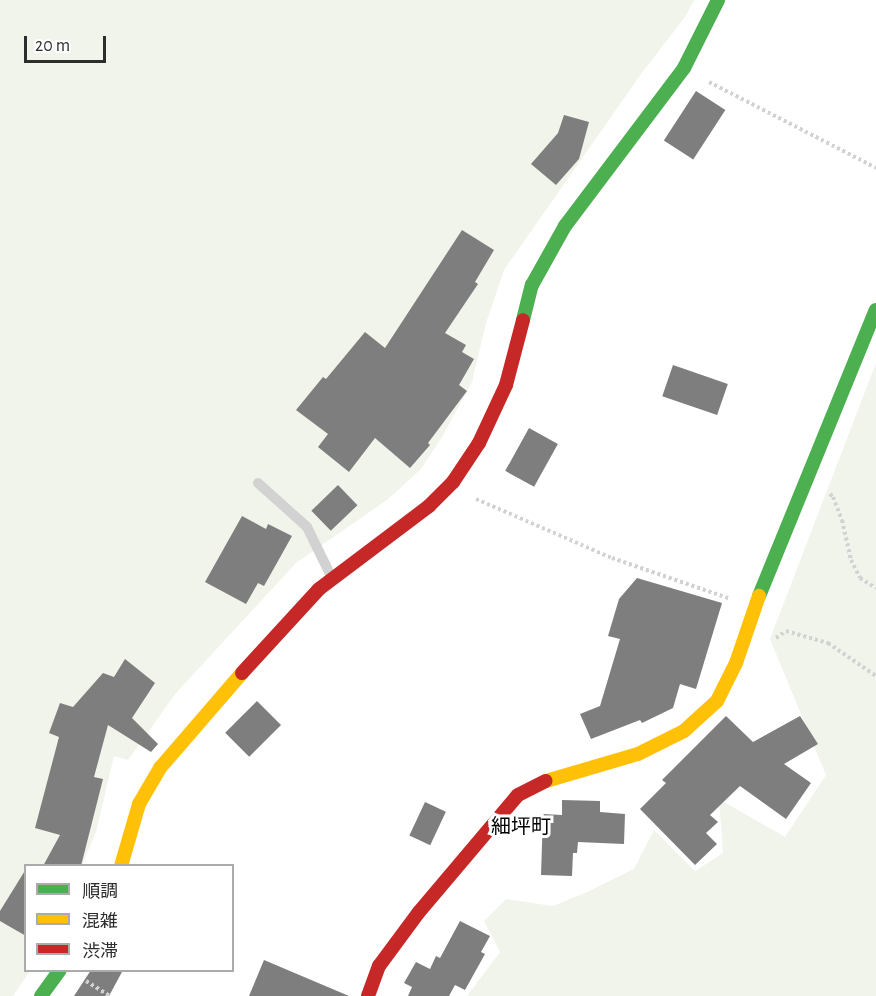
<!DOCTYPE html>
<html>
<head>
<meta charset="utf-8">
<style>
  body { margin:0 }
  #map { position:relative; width:876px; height:996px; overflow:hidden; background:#fff; font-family:"Alegreya Sans","Noto Sans JP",sans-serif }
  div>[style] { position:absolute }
  .green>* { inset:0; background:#f1f4eb }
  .building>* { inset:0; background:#7e7e7e; transform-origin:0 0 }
  .path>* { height:4px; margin-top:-2px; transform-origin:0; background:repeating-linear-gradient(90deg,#d2d2d2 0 3px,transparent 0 6px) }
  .lane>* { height:10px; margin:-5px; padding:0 5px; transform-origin:5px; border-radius:5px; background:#d2d2d2 }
  .fast>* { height:14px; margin:-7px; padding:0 7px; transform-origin:7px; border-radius:7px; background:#4caf50 }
  .slow>* { height:14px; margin:-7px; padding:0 7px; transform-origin:7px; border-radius:7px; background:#ffc107 }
  .jam>* { height:14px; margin:-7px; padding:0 7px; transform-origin:7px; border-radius:7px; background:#c62828 }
  span { translate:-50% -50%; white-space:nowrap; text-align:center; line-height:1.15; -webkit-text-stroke:6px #fff; paint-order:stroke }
  .quarter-label { font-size:20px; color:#000 }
  .legend { position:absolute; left:24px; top:864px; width:210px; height:108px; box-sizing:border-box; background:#fff; border:2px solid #ababab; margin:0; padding:8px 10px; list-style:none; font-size:18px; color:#2d2d2d }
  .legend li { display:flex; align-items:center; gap:12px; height:30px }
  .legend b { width:30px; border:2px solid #ababab }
  .scale { position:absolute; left:24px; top:36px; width:82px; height:27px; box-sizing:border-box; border:3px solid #2d2d2d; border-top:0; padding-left:8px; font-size:18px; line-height:21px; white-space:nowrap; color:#2d2d2d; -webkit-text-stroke:4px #fff; paint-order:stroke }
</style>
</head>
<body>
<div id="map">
  <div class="green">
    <i style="clip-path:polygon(0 0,694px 0,685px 17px,641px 74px,504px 270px,486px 323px,472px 382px,442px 437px,421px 469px,387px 500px,296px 563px,176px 693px,128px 760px,114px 756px,96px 832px,82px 865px,26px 866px,26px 970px,30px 971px,13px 996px,0 996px)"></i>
    <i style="clip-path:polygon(876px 363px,876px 996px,467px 996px,500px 952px,484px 921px,506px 899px,553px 906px,587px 892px,634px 869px,654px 830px,695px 871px,723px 853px,719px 799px,785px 837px,826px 775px,770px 639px)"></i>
  </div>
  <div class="building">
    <i style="left:696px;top:91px;width:35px;height:59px;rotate:33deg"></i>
    <i style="clip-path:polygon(564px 115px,589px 122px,579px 159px,556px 185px,531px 164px,558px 133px)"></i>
    <i style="clip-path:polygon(462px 230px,494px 250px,475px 282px,478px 284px,445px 333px,466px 345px,462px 352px,474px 359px,459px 385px,467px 391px,428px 443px,430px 445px,410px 468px,375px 438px,349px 472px,318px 447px,328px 434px,296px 410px,323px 377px,326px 379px,365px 332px,385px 348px)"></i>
    <i style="left:673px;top:365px;width:58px;height:33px;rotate:19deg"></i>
    <i style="left:529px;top:428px;width:33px;height:49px;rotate:29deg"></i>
    <i style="left:338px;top:485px;width:28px;height:37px;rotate:46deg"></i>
    <i style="clip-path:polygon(242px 516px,266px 529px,268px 524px,292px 536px,264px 586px,258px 583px,246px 604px,205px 582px)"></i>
    <i style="clip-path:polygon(637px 578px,722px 603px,696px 689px,680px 684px,673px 708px,642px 723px,640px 720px,591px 739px,580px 714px,600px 706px,620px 639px,608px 636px,619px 599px)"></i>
    <i style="clip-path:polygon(125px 659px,155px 683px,132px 718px,158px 744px,151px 752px,108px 725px,94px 777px,103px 779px,81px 866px,43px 866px,60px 835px,35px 828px,59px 737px,49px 733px,60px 703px,73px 707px,103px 673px,114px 677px)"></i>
    <i style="left:257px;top:701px;width:34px;height:45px;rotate:45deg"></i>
    <i style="clip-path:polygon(726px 716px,753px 742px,800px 716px,818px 744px,784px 764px,811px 783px,786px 819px,740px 786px,710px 815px,718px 822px,706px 833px,717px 844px,695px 865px,640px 809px,666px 783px,662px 780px)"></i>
    <i style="clip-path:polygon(562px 800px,600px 801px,600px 812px,625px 814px,624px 844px,578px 842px,577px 853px,573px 853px,572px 876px,541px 875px,543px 814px,562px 815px)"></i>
    <i style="left:425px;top:802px;width:23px;height:37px;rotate:25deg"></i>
    <i style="clip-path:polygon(26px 869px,26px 936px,0 921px,0 911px)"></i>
    <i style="clip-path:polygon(460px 921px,490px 936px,481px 952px,485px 954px,465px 990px,455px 985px,449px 996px,408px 996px,412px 987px,404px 983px,416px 962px,430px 969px,436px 956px,440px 958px)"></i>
    <i style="clip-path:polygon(264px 960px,349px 996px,249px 996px)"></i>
    <i style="clip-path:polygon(91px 970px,123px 970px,109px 996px,74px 996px)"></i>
  </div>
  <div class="path">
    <i style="left:709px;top:82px;width:188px;rotate:27.2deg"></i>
    <i style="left:830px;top:494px;width:4px;rotate:45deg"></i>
    <i style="left:833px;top:497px;width:25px;rotate:69deg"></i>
    <i style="left:842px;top:520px;width:41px;rotate:77.3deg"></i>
    <i style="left:851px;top:560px;width:20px;rotate:63deg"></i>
    <i style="left:860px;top:578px;width:19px;rotate:32deg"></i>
    <i style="left:476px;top:499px;width:148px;rotate:23.5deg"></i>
    <i style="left:612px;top:558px;width:123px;rotate:19deg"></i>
    <i style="left:776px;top:638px;width:12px;rotate:-35deg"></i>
    <i style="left:786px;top:631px;width:44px;rotate:15.9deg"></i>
    <i style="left:828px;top:643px;width:58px;rotate:34.5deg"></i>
    <i style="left:86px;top:981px;width:28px;rotate:32deg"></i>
  </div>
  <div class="lane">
    <i style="left:258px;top:483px;width:66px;rotate:41.9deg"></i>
    <i style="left:307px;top:527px;width:57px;rotate:63.9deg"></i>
  </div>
  <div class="fast">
    <i style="left:523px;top:320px;width:36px;rotate:-76deg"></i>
    <i style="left:532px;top:285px;width:68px;rotate:-60.8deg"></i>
    <i style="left:565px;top:226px;width:198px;rotate:-53deg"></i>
    <i style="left:684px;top:68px;width:76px;rotate:-63.4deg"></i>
    <i style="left:759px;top:596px;width:309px;rotate:-67.8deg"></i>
    <i style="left:41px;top:996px;width:32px;rotate:-54deg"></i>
  </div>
  <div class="slow">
    <i style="left:546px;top:781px;width:96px;rotate:-16.4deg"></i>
    <i style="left:638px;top:754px;width:51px;rotate:-26.6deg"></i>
    <i style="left:684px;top:731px;width:45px;rotate:-42.3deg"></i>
    <i style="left:717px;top:701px;width:42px;rotate:-63.4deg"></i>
    <i style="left:736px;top:663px;width:71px;rotate:-71.1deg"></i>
    <i style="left:121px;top:866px;width:65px;rotate:-73.8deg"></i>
    <i style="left:139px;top:804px;width:42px;rotate:-59.7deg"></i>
    <i style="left:160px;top:768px;width:125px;rotate:-49.2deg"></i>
  </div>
  <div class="jam">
    <i style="left:242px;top:673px;width:114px;rotate:-47.5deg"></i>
    <i style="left:319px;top:589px;width:138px;rotate:-37deg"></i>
    <i style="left:429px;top:506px;width:34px;rotate:-45deg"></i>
    <i style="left:453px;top:482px;width:47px;rotate:-56.3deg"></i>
    <i style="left:479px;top:443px;width:64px;rotate:-65deg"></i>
    <i style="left:506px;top:385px;width:67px;rotate:-75.3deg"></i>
    <i style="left:368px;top:996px;width:32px;rotate:-70deg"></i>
    <i style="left:379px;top:966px;width:67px;rotate:-53.5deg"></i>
    <i style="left:419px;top:912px;width:153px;rotate:-49.8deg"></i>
    <i style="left:518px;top:795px;width:31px;rotate:-27deg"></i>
  </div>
  <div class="quarter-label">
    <span style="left:521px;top:827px">細坪町</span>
  </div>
  <ul class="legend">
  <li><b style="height:8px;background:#4caf50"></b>順調</li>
  <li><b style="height:8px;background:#ffc107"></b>混雑</li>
  <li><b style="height:8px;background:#c62828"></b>渋滞</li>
  </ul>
  <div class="scale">20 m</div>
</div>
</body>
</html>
